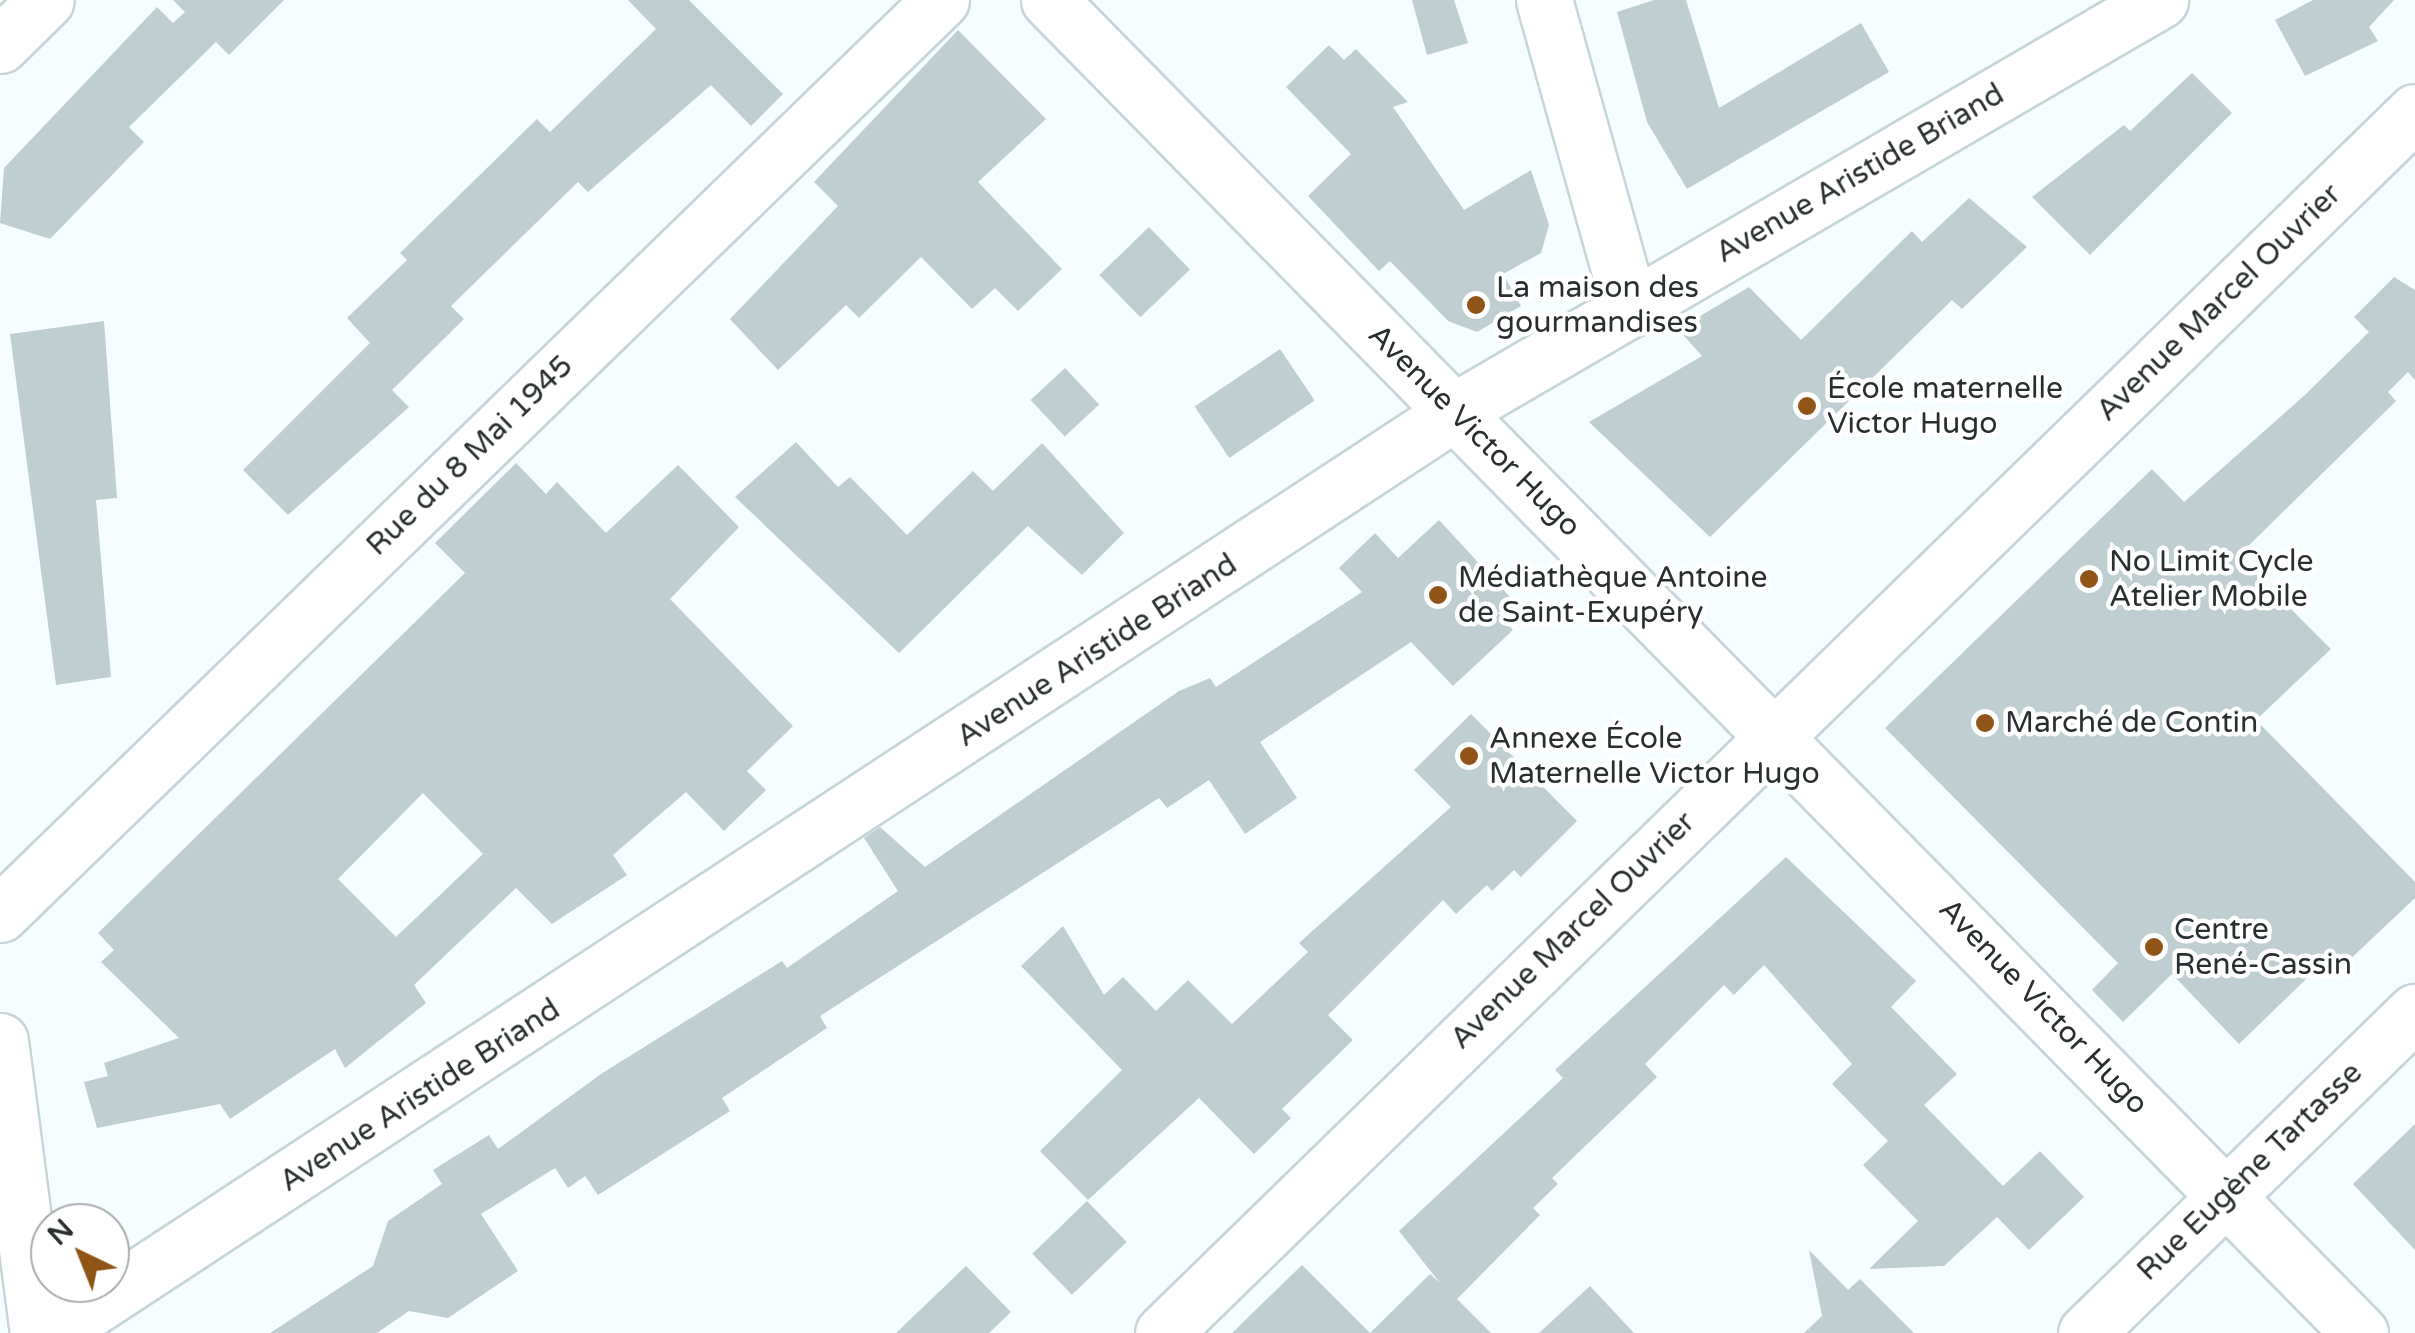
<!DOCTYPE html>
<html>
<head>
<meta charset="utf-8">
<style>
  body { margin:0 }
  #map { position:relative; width:2415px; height:1333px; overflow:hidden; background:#f6fdfe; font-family:"Varela Round",sans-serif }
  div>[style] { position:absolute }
  .building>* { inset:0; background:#beced1; transform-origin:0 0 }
  .roads { filter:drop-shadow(2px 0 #c5d5d8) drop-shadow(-2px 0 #c5d5d8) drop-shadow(0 2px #c5d5d8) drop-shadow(0 -2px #c5d5d8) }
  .street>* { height:55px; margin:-27.5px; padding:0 27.5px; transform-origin:27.5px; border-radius:27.5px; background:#fff }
  .secondary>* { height:55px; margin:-27.5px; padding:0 27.5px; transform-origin:27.5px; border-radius:27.5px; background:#fff }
  .dots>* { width:28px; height:28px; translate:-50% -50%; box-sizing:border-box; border:5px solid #fff; border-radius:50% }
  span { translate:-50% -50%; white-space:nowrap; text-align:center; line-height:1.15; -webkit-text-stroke:9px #fff; paint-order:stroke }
  .street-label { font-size:30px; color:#292f30 }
  .poi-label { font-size:30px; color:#292f30 }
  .left { translate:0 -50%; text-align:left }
  .north { position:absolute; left:30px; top:1203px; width:100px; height:100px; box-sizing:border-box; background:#fff; border:2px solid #a9acac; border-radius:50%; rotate:317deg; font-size:28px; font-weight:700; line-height:40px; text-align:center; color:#292f30 }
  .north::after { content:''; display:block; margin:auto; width:35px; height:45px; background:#915417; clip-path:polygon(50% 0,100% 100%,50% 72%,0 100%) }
</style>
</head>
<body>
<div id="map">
  <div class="building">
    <i style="clip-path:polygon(173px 0,284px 0,229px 55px,216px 42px,129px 127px,144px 142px,50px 239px,0 223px,4px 168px,157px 7px,173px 23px,185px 12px)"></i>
    <i style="clip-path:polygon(628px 0,689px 0,783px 94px,751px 126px,711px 85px,588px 192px,578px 182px,451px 306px,464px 319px,392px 390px,409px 407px,288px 515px,243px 470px,370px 343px,347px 318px,407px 260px,400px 253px,537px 119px,550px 132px,656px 29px)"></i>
    <i style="clip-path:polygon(1412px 0,1454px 0,1468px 43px,1427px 55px)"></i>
    <i style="clip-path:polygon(1654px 0,1686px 0,1719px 108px,1861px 23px,1889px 72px,1687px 189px,1647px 122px,1617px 12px)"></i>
    <i style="clip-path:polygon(2313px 0,2394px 0,2369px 27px,2378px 41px,2305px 76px,2275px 20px)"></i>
    <i style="clip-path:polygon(958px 30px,1046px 119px,978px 182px,1062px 269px,1018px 311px,995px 288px,972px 309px,921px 257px,859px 318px,846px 305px,778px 370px,730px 319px,838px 206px,814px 182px)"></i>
    <i style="clip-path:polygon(1329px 45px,1344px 60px,1356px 49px,1408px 102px,1393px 107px,1464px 210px,1531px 170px,1549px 225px,1541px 253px,1503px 274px,1521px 306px,1477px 332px,1448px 321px,1390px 261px,1379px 271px,1308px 196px,1351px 154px,1286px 87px)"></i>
    <i style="clip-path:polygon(2192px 73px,2232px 113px,2090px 255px,2032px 197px,2124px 125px,2130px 131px)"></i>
    <i style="clip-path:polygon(1969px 198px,2027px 247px,1962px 309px,1952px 300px,1710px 537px,1589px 422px,1702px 356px,1678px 329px,1749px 287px,1801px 340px,1912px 231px,1922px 242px)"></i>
    <i style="left:1149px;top:227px;width:59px;height:69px;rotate:46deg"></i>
    <i style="clip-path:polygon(2394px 277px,2415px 290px,2415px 380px,2408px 372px,2388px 392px,2396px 401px,2238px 556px,2331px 649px,2256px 720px,2415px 882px,2415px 898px,2345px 964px,2334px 952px,2239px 1044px,2172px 974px,2123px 1022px,2092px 990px,2118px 963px,1885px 728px,2152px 469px,2184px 502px,2306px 394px,2369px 332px,2354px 317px)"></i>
    <i style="clip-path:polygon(104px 321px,117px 498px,96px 500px,111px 677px,56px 685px,10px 334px)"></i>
    <i style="left:1280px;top:349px;width:62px;height:103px;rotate:56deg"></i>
    <i style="left:1065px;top:368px;width:50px;height:47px;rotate:47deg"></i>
    <i style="clip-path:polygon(796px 442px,838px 487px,850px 477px,907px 535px,973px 471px,993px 491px,1042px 443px,1124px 533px,1082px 575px,1028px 526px,899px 653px,735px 497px)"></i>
    <i style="clip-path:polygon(evenodd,516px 463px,546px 494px,557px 482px,606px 533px,678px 465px,739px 527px,670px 599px,793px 726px,747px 771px,766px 790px,724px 831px,686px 792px,613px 855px,627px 875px,552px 924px,516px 888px,414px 985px,426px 1003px,345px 1068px,335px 1049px,230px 1119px,220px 1104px,97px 1128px,84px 1082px,108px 1076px,104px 1063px,179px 1038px,101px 962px,114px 950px,98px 933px,465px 573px,435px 543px,516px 463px,423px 793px,483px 854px,396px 937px,338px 879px,423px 793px)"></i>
    <i style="clip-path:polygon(1439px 520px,1512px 599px,1498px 613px,1513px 630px,1453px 686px,1411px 642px,1260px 742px,1297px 798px,1245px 834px,1209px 780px,1167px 808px,1159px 798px,820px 1016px,827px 1028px,722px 1098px,730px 1111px,598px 1195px,585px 1176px,568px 1188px,555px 1168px,481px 1214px,518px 1271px,448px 1318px,409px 1311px,377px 1333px,270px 1333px,373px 1266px,388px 1221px,442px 1184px,433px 1170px,489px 1135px,498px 1149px,601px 1074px,782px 961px,787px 968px,898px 891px,864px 838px,880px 827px,925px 867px,1179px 691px,1210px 678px,1216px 687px,1362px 592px,1339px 568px,1375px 533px,1398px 558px)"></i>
    <i style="clip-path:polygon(1471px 714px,1577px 821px,1521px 877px,1514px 870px,1492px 891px,1487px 885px,1456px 914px,1443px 900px,1328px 1015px,1353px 1040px,1282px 1109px,1291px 1118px,1254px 1154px,1199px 1098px,1088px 1200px,1040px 1151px,1122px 1070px,1021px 966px,1063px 926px,1104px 995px,1123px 977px,1156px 1011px,1188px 980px,1232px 1024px,1308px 952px,1299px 943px,1451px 807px,1414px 770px)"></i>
    <i style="clip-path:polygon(1786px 857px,1916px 981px,1891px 1007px,1957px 1074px,1924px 1105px,2003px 1186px,2040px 1151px,2084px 1197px,2029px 1250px,1997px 1217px,1944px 1266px,1869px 1269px,1918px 1221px,1863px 1165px,1888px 1141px,1832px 1084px,1852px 1064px,1764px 965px,1734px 995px,1724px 985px,1645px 1064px,1657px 1077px,1552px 1178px,1558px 1184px,1533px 1208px,1540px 1215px,1457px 1299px,1491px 1333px,1370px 1333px,1430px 1274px,1440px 1283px,1399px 1231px,1563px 1078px,1555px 1070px)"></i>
    <i style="clip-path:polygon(2415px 1124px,2415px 1250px,2353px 1184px)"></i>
    <i style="left:1087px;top:1201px;width:57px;height:76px;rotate:46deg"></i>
    <i style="clip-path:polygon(1809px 1250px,1848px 1290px,1860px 1279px,1914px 1333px,1804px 1333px,1822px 1316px)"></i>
    <i style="clip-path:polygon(1302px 1265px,1370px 1333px,1232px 1333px,1271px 1295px)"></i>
    <i style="clip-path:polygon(966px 1266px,1011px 1312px,989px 1333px,896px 1333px)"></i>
    <i style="clip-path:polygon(1590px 1286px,1634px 1333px,1539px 1333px)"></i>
  </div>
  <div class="roads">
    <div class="street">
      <i style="left:1049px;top:0;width:1870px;rotate:45.48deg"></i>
      <i style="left:1544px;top:0;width:321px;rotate:74.4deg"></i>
      <i style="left:0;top:45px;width:64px;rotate:-44.4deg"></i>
      <i style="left:0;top:914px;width:1312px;rotate:-44.17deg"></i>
      <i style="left:53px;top:1333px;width:1701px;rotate:-33.3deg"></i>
      <i style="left:1475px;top:399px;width:793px;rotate:-30.22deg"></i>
      <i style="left:1163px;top:1333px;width:1749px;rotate:-44.28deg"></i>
      <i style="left:2086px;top:1333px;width:460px;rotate:-44.3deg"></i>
    </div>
    <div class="secondary">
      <i style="left:0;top:1041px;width:294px;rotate:82.6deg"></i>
    </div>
  </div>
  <div class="dots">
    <i style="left:1476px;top:305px;background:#915417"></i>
    <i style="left:1807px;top:406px;background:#915417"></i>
    <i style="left:2089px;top:579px;background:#915417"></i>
    <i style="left:1438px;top:595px;background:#915417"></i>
    <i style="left:1985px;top:723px;background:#915417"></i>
    <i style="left:1469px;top:756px;background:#915417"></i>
    <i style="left:2154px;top:947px;background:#915417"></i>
  </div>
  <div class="street-label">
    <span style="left:1860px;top:174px;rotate:-30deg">Avenue Aristide Briand</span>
    <span style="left:2219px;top:303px;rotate:-44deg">Avenue Marcel Ouvrier</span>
    <span style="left:1474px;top:431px;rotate:45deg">Avenue Victor Hugo</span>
    <span style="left:470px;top:456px;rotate:-44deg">Rue du 8 Mai 1945</span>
    <span style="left:1097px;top:651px;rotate:-33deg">Avenue Aristide Briand</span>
    <span style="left:1573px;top:931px;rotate:-44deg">Avenue Marcel Ouvrier</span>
    <span style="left:2043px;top:1007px;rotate:46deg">Avenue Victor Hugo</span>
    <span style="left:420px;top:1096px;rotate:-33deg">Avenue Aristide Briand</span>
    <span style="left:2250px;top:1172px;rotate:-44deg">Rue Eugène Tartasse</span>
  </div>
  <div class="poi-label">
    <span class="left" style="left:1496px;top:305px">La maison des<br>gourmandises</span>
    <span class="left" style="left:1827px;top:406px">École maternelle<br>Victor Hugo</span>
    <span class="left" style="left:2109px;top:579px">No Limit Cycle<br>Atelier Mobile</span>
    <span class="left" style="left:1458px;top:595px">Médiathèque Antoine<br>de Saint-Exupéry</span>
    <span class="left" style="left:2005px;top:723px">Marché de Contin</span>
    <span class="left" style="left:1489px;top:756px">Annexe École<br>Maternelle Victor Hugo</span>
    <span class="left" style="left:2174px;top:947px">Centre<br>René-Cassin</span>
  </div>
  <div class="north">N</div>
</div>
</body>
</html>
